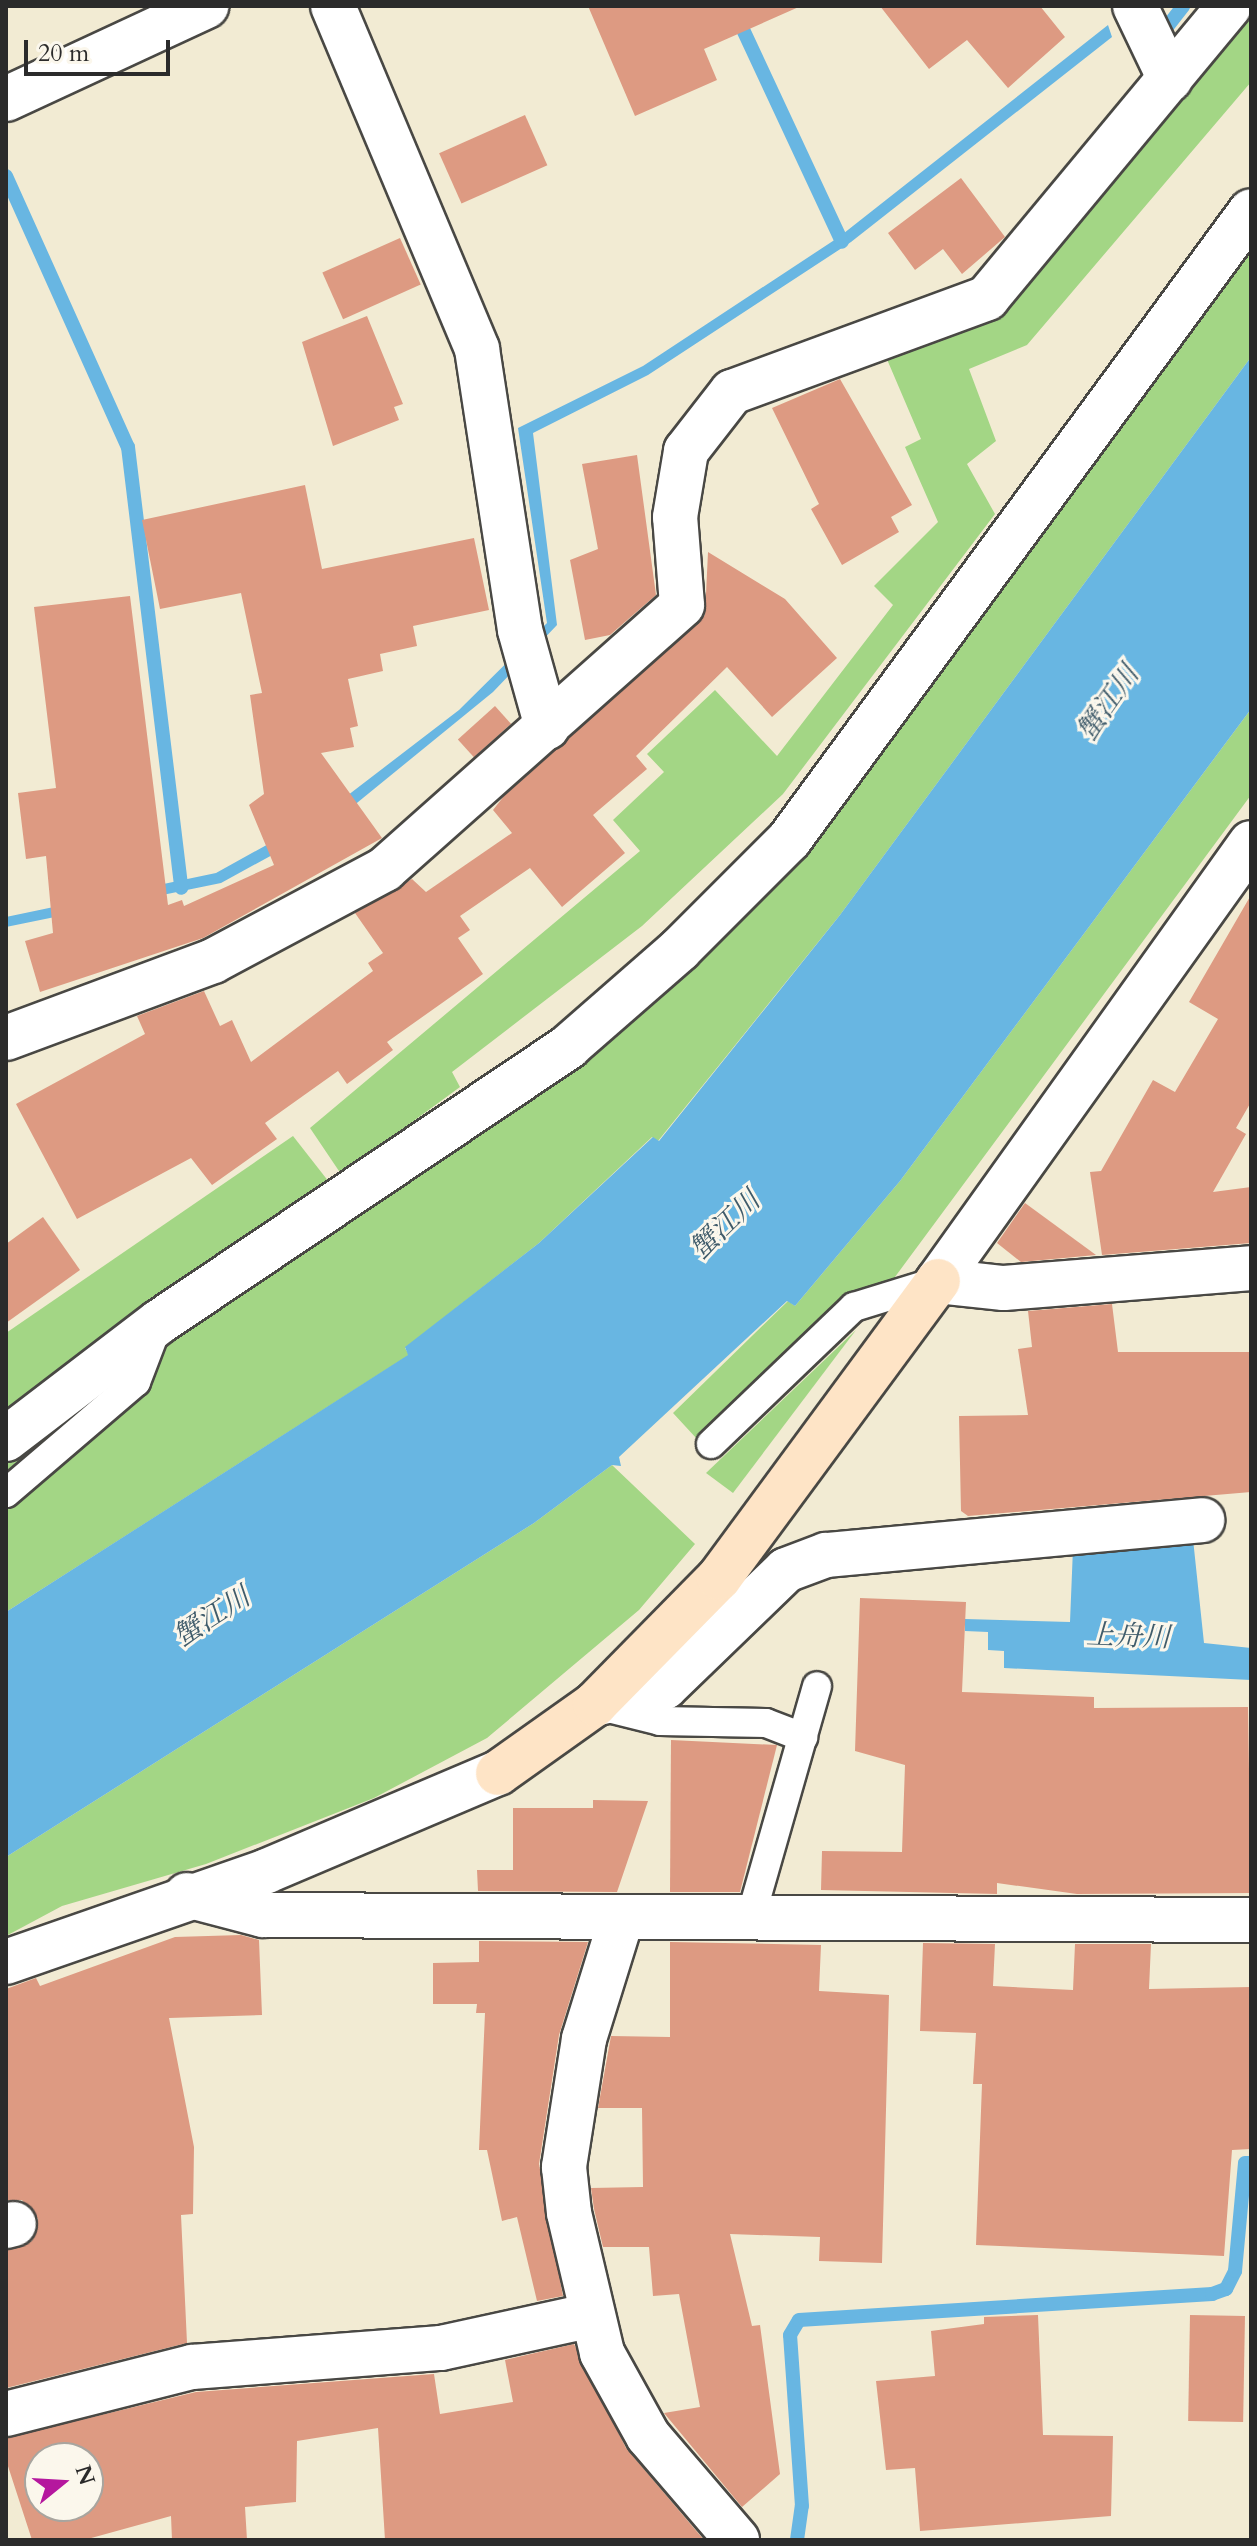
<!DOCTYPE html>
<html>
<head>
<meta charset="utf-8">
<style>
  body { margin:0 }
  #map { position:relative; width:1257px; height:2546px; overflow:hidden; background:#f2ebd3; font-family:Cardo,"Noto Serif JP",serif }
  div>[style] { position:absolute }
  .green>* { inset:0; background:#a3d685 }
  .water>* { inset:0; background:#68b6e2 }
  .stream>* { height:14px; margin:-7px; padding:0 7px; transform-origin:7px; border-radius:7px; background:#68b6e2 }
  .building>* { inset:0; background:#dd9a82; transform-origin:0 0 }
  .roads { filter:drop-shadow(2px 0 #494844) drop-shadow(-2px 0 #494844) drop-shadow(0 2px #494844) drop-shadow(0 -2px #494844) }
  .lane>* { height:28px; margin:-14px; padding:0 14px; transform-origin:14px; border-radius:14px; background:#fff }
  .street>* { height:44px; margin:-22px; padding:0 22px; transform-origin:22px; border-radius:22px; background:#fff }
  .secondary>* { height:44px; margin:-22px; padding:0 22px; transform-origin:22px; border-radius:22px; background:#fee4c6 }
  span { translate:-50% -50%; white-space:nowrap; text-align:center; line-height:1.15; -webkit-text-stroke:6px #fbf7ec; paint-order:stroke }
  .water-label { font-size:28px; color:#405c6b; font-style:italic }
  .frame { position:absolute; inset:0; border:8px solid #2b2b2b; pointer-events:none }
  .north { position:absolute; left:24px; top:2442px; width:80px; height:80px; box-sizing:border-box; background:#fbf7ec; border:2px solid #a8a59f; border-radius:50%; rotate:72deg; font-size:22px; font-weight:700; line-height:32px; text-align:center; color:#2b2b2b }
  .north::after { content:''; display:block; margin:auto; width:28px; height:36px; background:#b5179e; clip-path:polygon(50% 0,100% 100%,50% 72%,0 100%) }
  .scale { position:absolute; left:24px; top:40px; width:146px; height:36px; box-sizing:border-box; border:4px solid #2b2b2b; border-top:0; padding-left:10px; font-size:24px; line-height:28px; white-space:nowrap; color:#2b2b2b; -webkit-text-stroke:6px #fbf7ec; paint-order:stroke }
</style>
</head>
<body>
<div id="map">
  <div class="green">
    <i style="clip-path:polygon(1244px 6px,1251px 6px,1251px 82px,1027px 345px,969px 369px,996px 441px,967px 464px,995px 514px,783px 794px,642px 926px,452px 1072px,460px 1087px,341px 1174px,310px 1128px,640px 851px,613px 820px,664px 772px,647px 754px,715px 690px,777px 756px,893px 605px,874px 586px,938px 522px,905px 447px,921px 439px,883px 350px,992px 311px)"></i>
    <i style="clip-path:polygon(1251px 240px,1251px 357px,840px 915px,658px 1141px,652px 1137px,539px 1243px,405px 1348px,409px 1355px,6px 1612px,6px 1457px,606px 1034px)"></i>
    <i style="clip-path:polygon(1251px 709px,1251px 795px,892px 1281px,850px 1296px,697px 1439px,673px 1413px,788px 1301px,795px 1306px,900px 1181px)"></i>
    <i style="clip-path:polygon(293px 1136px,329px 1182px,6px 1420px,6px 1333px)"></i>
    <i style="clip-path:polygon(856px 1330px,733px 1493px,706px 1473px)"></i>
    <i style="clip-path:polygon(612px 1465px,695px 1544px,639px 1610px,487px 1738px,374px 1798px,206px 1864px,62px 1906px,6px 1936px,6px 1857px,534px 1523px)"></i>
  </div>
  <div class="water">
    <i style="clip-path:polygon(1108px 25px,1112px 37px,851px 242px,648px 375px,533px 433px,557px 625px,493px 692px,336px 820px,221px 883px,6px 927px,6px 917px,216px 873px,326px 812px,459px 710px,547px 623px,518px 428px,643px 366px,839px 237px)"></i>
    <i style="clip-path:polygon(1251px 357px,1251px 709px,900px 1181px,795px 1306px,787px 1301px,619px 1457px,621px 1466px,612px 1465px,534px 1523px,6px 1857px,6px 1612px,408px 1355px,405px 1347px,539px 1243px,653px 1137px,659px 1141px,840px 915px)"></i>
    <i style="clip-path:polygon(1193px 1539px,1204px 1643px,1251px 1648px,1251px 1680px,1004px 1668px,1004px 1651px,988px 1650px,988px 1632px,965px 1631px,965px 1619px,1070px 1622px,1073px 1548px)"></i>
  </div>
  <div class="stream">
    <i style="left:732px;top:6px;width:260px;rotate:65deg"></i>
    <i style="left:1163px;top:32px;width:33px;rotate:-52deg"></i>
    <i style="left:6px;top:176px;width:297px;rotate:65.8deg"></i>
    <i style="left:128px;top:447px;width:444px;rotate:83.1deg"></i>
    <i style="left:797px;top:2540px;width:34px;rotate:-82deg"></i>
    <i style="left:802px;top:2506px;width:171px;rotate:-94deg"></i>
    <i style="left:790px;top:2335px;width:17px;rotate:-59deg"></i>
    <i style="left:799px;top:2320px;width:414px;rotate:-3.6deg"></i>
    <i style="left:1212px;top:2294px;width:15px;rotate:-20deg"></i>
    <i style="left:1226px;top:2289px;width:20px;rotate:-63deg"></i>
    <i style="left:1235px;top:2271px;width:108px;rotate:-84.7deg"></i>
    <i style="left:1245px;top:2163px;width:6px"></i>
  </div>
  <div class="building">
    <i style="clip-path:polygon(588px 6px,801px 6px,704px 49px,717px 80px,635px 116px)"></i>
    <i style="clip-path:polygon(880px 6px,1040px 6px,1065px 37px,1008px 88px,967px 40px,929px 69px)"></i>
    <i style="left:525px;top:115px;width:55px;height:94px;rotate:66deg"></i>
    <i style="clip-path:polygon(961px 178px,1005px 237px,962px 274px,943px 249px,915px 270px,888px 233px)"></i>
    <i style="left:400px;top:238px;width:51px;height:85px;rotate:66deg"></i>
    <i style="clip-path:polygon(367px 316px,403px 404px,394px 407px,399px 420px,333px 446px,302px 342px)"></i>
    <i style="clip-path:polygon(840px 379px,912px 505px,891px 517px,899px 532px,842px 565px,811px 509px,819px 504px,772px 408px)"></i>
    <i style="clip-path:polygon(637px 455px,656px 595px,610px 635px,585px 640px,570px 560px,598px 549px,582px 464px)"></i>
    <i style="clip-path:polygon(305px 485px,322px 569px,474px 538px,489px 610px,413px 626px,417px 646px,380px 654px,383px 671px,348px 679px,358px 726px,350px 728px,354px 747px,321px 753px,382px 838px,203px 938px,40px 992px,25px 941px,53px 933px,46px 856px,26px 859px,18px 793px,56px 788px,34px 607px,130px 596px,168px 905px,182px 900px,184px 906px,274px 865px,249px 805px,264px 794px,250px 695px,262px 693px,241px 593px,160px 609px,142px 520px)"></i>
    <i style="clip-path:polygon(708px 552px,785px 599px,837px 658px,772px 717px,727px 667px,636px 756px,647px 769px,593px 815px,625px 853px,562px 907px,530px 868px,460px 916px,470px 930px,458px 938px,483px 974px,387px 1042px,393px 1050px,347px 1084px,338px 1071px,265px 1123px,277px 1139px,212px 1185px,191px 1158px,77px 1219px,16px 1104px,145px 1034px,137px 1016px,204px 991px,220px 1026px,232px 1020px,251px 1062px,373px 971px,368px 963px,383px 953px,355px 913px,412px 879px,426px 892px,512px 833px,493px 810px,504px 796px,705px 615px)"></i>
    <i style="left:495px;top:706px;width:24px;height:50px;rotate:48deg"></i>
    <i style="clip-path:polygon(1251px 895px,1251px 1102px,1236px 1128px,1246px 1134px,1213px 1192px,1251px 1187px,1251px 1243px,1102px 1255px,1090px 1172px,1101px 1171px,1153px 1080px,1175px 1092px,1218px 1019px,1189px 1002px)"></i>
    <i style="clip-path:polygon(1025px 1203px,1096px 1255px,1021px 1262px,997px 1243px)"></i>
    <i style="clip-path:polygon(43px 1217px,80px 1270px,6px 1323px,6px 1244px)"></i>
    <i style="clip-path:polygon(1112px 1304px,1118px 1352px,1251px 1352px,1251px 1492px,968px 1516px,961px 1511px,959px 1416px,1028px 1415px,1018px 1349px,1032px 1347px,1028px 1311px)"></i>
    <i style="clip-path:polygon(860px 1598px,966px 1602px,962px 1692px,1094px 1697px,1094px 1708px,1248px 1707px,1251px 1893px,1077px 1894px,997px 1883px,997px 1894px,821px 1890px,822px 1851px,902px 1852px,905px 1765px,855px 1751px)"></i>
    <i style="clip-path:polygon(671px 1740px,777px 1745px,740px 1892px,670px 1892px)"></i>
    <i style="clip-path:polygon(593px 1800px,648px 1801px,617px 1892px,478px 1891px,477px 1870px,513px 1870px,513px 1808px,593px 1808px)"></i>
    <i style="clip-path:polygon(241px 1935px,259px 1940px,262px 2015px,169px 2018px,194px 2147px,193px 2214px,181px 2215px,187px 2343px,6px 2388px,6px 2250px,32px 2241px,38px 2219px,22px 2200px,6px 2200px,6px 1989px,36px 1978px,40px 1986px,175px 1937px)"></i>
    <i style="clip-path:polygon(479px 1941px,588px 1942px,559px 2035px,539px 2164px,563px 2296px,537px 2301px,517px 2217px,502px 2221px,487px 2150px,479px 2150px,485px 2013px,476px 2013px,477px 2004px,433px 2004px,433px 1963px,479px 1962px)"></i>
    <i style="clip-path:polygon(670px 1942px,821px 1945px,819px 1991px,889px 1995px,882px 2263px,819px 2261px,820px 2237px,730px 2234px,752px 2326px,760px 2325px,780px 2474px,742px 2507px,664px 2413px,700px 2407px,679px 2294px,653px 2296px,649px 2247px,603px 2247px,594px 2209px,591px 2188px,643px 2187px,642px 2108px,598px 2108px,611px 2036px,670px 2037px)"></i>
    <i style="clip-path:polygon(923px 1943px,995px 1944px,993px 1986px,1073px 1990px,1075px 1944px,1151px 1944px,1149px 1989px,1251px 1987px,1251px 2149px,1232px 2150px,1224px 2256px,976px 2245px,982px 2084px,973px 2084px,976px 2033px,920px 2031px)"></i>
    <i style="clip-path:polygon(1038px 2315px,1043px 2435px,1113px 2436px,1111px 2516px,920px 2531px,915px 2468px,886px 2470px,876px 2381px,935px 2376px,931px 2331px,984px 2324px,984px 2317px)"></i>
    <i style="left:1190px;top:2315px;width:55px;height:106px;rotate:1deg"></i>
    <i style="clip-path:polygon(evenodd,574px 2344px,626px 2448px,704px 2540px,385px 2540px,378px 2428px,297px 2441px,296px 2502px,245px 2507px,247px 2540px,172px 2540px,171px 2516px,84px 2540px,32px 2540px,6px 2460px,6px 2438px,196px 2392px,434px 2374px,440px 2414px,513px 2402px,505px 2360px,574px 2344px,40px 2458px,88px 2458px,88px 2506px,40px 2506px,40px 2458px)"></i>
  </div>
  <div class="roads">
    <div class="lane">
      <i style="left:711px;top:1444px;width:198px;rotate:-43.8deg"></i>
      <i style="left:854px;top:1307px;width:88px;rotate:-17.2deg"></i>
      <i style="left:6px;top:1493px;width:171px;rotate:-40.5deg"></i>
      <i style="left:136px;top:1382px;width:59px;rotate:-69.1deg"></i>
      <i style="left:604px;top:1707px;width:58px;rotate:14deg"></i>
      <i style="left:660px;top:1721px;width:106px;rotate:1.1deg"></i>
      <i style="left:766px;top:1723px;width:40px;rotate:21deg"></i>
      <i style="left:750px;top:1920px;width:243px;rotate:-74deg"></i>
    </div>
    <div class="street">
      <i style="left:333px;top:6px;width:372px;rotate:67.2deg"></i>
      <i style="left:477px;top:349px;width:284px;rotate:81.3deg"></i>
      <i style="left:520px;top:630px;width:101px;rotate:74.4deg"></i>
      <i style="left:1135px;top:6px;width:81px;rotate:64.4deg"></i>
      <i style="left:6px;top:99px;width:221px;rotate:-24.9deg"></i>
      <i style="left:6px;top:1038px;width:221px;rotate:-20.4deg"></i>
      <i style="left:213px;top:961px;width:195px;rotate:-28.1deg"></i>
      <i style="left:385px;top:869px;width:397px;rotate:-41.6deg"></i>
      <i style="left:682px;top:605px;width:88px;rotate:-94.5deg"></i>
      <i style="left:675px;top:517px;width:67px;rotate:-80.5deg"></i>
      <i style="left:686px;top:451px;width:75px;rotate:-52.1deg"></i>
      <i style="left:732px;top:392px;width:272px;rotate:-20.2deg"></i>
      <i style="left:987px;top:298px;width:379px;rotate:-50.3deg"></i>
      <i style="left:938px;top:1281px;width:538px;rotate:-54.45deg"></i>
      <i style="left:938px;top:1281px;width:66px;rotate:6.1deg"></i>
      <i style="left:1004px;top:1288px;width:248px;rotate:-4.6deg"></i>
      <i style="left:6px;top:1439px;width:193px;rotate:-37.4deg"></i>
      <i style="left:159px;top:1322px;width:494px;rotate:-33.9deg"></i>
      <i style="left:569px;top:1046px;width:147px;rotate:-41.1deg"></i>
      <i style="left:680px;top:949px;width:154px;rotate:-45deg"></i>
      <i style="left:789px;top:840px;width:780px;rotate:-53.7deg"></i>
      <i style="left:595px;top:1704px;width:72px;rotate:-13.7deg"></i>
      <i style="left:665px;top:1687px;width:168px;rotate:-44deg"></i>
      <i style="left:786px;top:1570px;width:43px;rotate:-20.6deg"></i>
      <i style="left:826px;top:1555px;width:378px;rotate:-5.3deg"></i>
      <i style="left:187px;top:1895px;width:79px;rotate:14.7deg"></i>
      <i style="left:263px;top:1915px;width:988px;rotate:0.29deg"></i>
      <i style="left:621px;top:1920px;width:125px;rotate:107.3deg"></i>
      <i style="left:584px;top:2039px;width:130px;rotate:98.9deg"></i>
      <i style="left:564px;top:2167px;width:46px;rotate:83.8deg"></i>
      <i style="left:569px;top:2213px;width:144px;rotate:76.7deg"></i>
      <i style="left:602px;top:2353px;width:95px;rotate:61deg"></i>
      <i style="left:648px;top:2436px;width:137px;rotate:49.4deg"></i>
      <i style="left:6px;top:1962px;width:276px;rotate:-19.2deg"></i>
      <i style="left:267px;top:1871px;width:251px;rotate:-23deg"></i>
      <i style="left:6px;top:2226px;width:8px;rotate:-14deg"></i>
      <i style="left:6px;top:2414px;width:192px;rotate:-14.2deg"></i>
      <i style="left:192px;top:2367px;width:250px;rotate:-4.4deg"></i>
      <i style="left:441px;top:2348px;width:155px;rotate:-12.3deg"></i>
    </div>
    <div class="secondary">
      <i style="left:498px;top:1773px;width:119px;rotate:-35.4deg"></i>
      <i style="left:595px;top:1704px;width:177px;rotate:-45.5deg"></i>
      <i style="left:719px;top:1578px;width:369px;rotate:-53.6deg"></i>
    </div>
  </div>
  <div class="water-label">
    <span style="left:1108px;top:703px;rotate:-55deg">蟹江川</span>
    <span style="left:725px;top:1225px;rotate:-44deg">蟹江川</span>
    <span style="left:212px;top:1617px;rotate:-33deg">蟹江川</span>
    <span style="left:1128px;top:1636px;rotate:2deg">上舟川</span>
  </div>
  <div class="frame"></div>
  <div class="north">N</div>
  <div class="scale">20 m</div>
</div>
</body>
</html>
